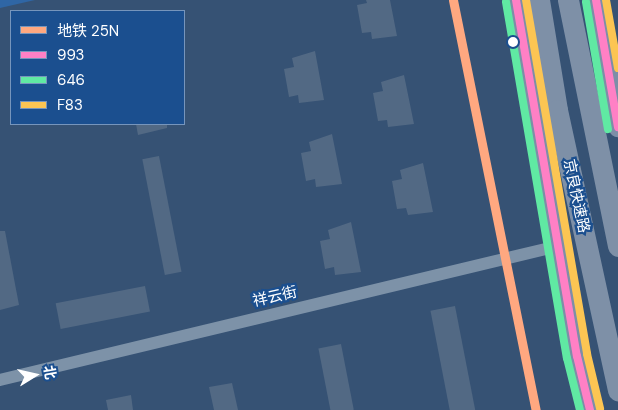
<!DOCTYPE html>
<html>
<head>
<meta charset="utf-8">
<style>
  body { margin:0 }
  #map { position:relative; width:618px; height:410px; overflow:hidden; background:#365274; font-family:"DM Sans","Noto Sans SC",sans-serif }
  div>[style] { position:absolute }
  .green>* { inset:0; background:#2f66a5 }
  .building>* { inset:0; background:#526984; transform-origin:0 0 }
  .minor>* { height:12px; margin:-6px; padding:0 6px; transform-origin:6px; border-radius:6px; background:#7d92a8 }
  .primary>* { height:20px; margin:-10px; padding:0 10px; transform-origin:10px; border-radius:10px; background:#7d8ea7 }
  .trunk>* { height:21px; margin:-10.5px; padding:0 10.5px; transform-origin:10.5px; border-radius:10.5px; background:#7e90a7 }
  .bus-1>* { height:8px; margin:-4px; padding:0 4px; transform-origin:4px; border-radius:4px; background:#ff80c5 }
  .bus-2>* { height:8px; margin:-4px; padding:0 4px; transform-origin:4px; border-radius:4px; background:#60e9a3 }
  .bus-3>* { height:8px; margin:-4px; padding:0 4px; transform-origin:4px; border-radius:4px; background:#fcc553 }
  .metro-1>* { height:9px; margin:-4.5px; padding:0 4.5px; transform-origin:4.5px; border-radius:4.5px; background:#ffa880 }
  .dots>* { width:14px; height:14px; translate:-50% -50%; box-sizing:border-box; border:2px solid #1b4f8f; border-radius:50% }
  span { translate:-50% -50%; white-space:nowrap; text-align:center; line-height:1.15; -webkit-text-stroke:4.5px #1b4f8f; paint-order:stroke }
  .street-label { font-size:15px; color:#fff }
  .legend { position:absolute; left:10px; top:10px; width:175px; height:115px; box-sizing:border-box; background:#1b4f8f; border:1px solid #7695bc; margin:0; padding:6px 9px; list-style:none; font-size:15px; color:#fff }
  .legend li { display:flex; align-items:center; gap:10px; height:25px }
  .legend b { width:25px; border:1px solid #7695bc }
  .north { position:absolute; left:10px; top:350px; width:50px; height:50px; -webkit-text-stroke:4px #1b4f8f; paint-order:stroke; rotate:80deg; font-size:14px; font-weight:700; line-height:20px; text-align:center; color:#fff }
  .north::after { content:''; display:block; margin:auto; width:18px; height:22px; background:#fff; clip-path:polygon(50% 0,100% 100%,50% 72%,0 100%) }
</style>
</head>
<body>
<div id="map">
  <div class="green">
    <i style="clip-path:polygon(0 0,35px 0,0 8px)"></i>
  </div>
  <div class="building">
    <i style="clip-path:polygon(366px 0,390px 0,397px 36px,372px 39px,371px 32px,362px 33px,357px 5px,367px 3px)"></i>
    <i style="clip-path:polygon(315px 51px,324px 100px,299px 103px,298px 95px,289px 97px,284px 69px,294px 67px,292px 58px)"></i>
    <i style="clip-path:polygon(404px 75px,414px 124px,388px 127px,387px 120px,378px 121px,373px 93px,383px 91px,381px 82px)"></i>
    <i style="clip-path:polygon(136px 124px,167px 124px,167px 128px,138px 135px)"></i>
    <i style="clip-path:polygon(332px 134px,342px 184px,316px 187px,315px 179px,306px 181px,301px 153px,311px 151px,309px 142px)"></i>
    <i style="left:159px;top:156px;width:118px;height:17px;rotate:79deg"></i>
    <i style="clip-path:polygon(423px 163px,433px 212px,408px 215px,406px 208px,397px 209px,392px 181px,402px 179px,400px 170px)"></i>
    <i style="clip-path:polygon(351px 222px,361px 272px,335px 275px,334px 267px,325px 269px,320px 241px,330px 239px,328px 230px)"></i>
    <i style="clip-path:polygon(0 231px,5px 231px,19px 305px,0 310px)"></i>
    <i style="left:145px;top:286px;width:26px;height:91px;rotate:79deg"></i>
    <i style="left:455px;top:306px;width:106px;height:25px;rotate:79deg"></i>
    <i style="left:341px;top:344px;width:67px;height:23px;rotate:79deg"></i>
    <i style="clip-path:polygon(232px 383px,238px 410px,214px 410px,209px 387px)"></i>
    <i style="clip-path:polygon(131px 395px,133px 410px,108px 410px,106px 400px)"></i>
  </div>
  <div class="minor">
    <i style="left:0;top:380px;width:574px;rotate:-13.5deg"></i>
  </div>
  <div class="primary">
    <i style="left:516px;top:0;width:361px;rotate:80.3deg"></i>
    <i style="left:577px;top:356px;width:56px;rotate:76.5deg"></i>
    <i style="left:596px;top:0;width:129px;rotate:80.2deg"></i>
  </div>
  <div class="trunk">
    <i style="left:539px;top:0;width:111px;rotate:80.7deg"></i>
    <i style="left:557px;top:110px;width:287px;rotate:77.7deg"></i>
    <i style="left:568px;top:0;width:251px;rotate:78.5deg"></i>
  </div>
  <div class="bus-1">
    <i style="left:516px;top:0;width:361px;rotate:80.3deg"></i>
    <i style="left:577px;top:356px;width:56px;rotate:76.5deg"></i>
    <i style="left:596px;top:0;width:129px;rotate:80.2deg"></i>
  </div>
  <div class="bus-2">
    <i style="left:506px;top:2px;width:361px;rotate:80.3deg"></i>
    <i style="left:567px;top:358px;width:54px;rotate:76deg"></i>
    <i style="left:586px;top:2px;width:129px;rotate:80.2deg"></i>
  </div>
  <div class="bus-3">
    <i style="left:526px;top:0;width:359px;rotate:80.2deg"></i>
    <i style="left:587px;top:354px;width:56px;rotate:76.5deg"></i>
    <i style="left:606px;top:0;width:69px;rotate:80deg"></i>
  </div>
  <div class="metro-1">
    <i style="left:453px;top:0;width:418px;rotate:78.6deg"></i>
  </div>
  <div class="dots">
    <i style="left:513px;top:42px;background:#fff"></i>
  </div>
  <div class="street-label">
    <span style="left:576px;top:196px;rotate:78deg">京良快速路</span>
    <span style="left:275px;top:297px;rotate:-13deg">祥云街</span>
  </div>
  <ul class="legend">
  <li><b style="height:6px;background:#ffa880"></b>地铁 25N</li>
  <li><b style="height:6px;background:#ff80c5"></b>993</li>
  <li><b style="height:6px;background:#60e9a3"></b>646</li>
  <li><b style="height:6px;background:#fcc553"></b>F83</li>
  </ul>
  <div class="north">北</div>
</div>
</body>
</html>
